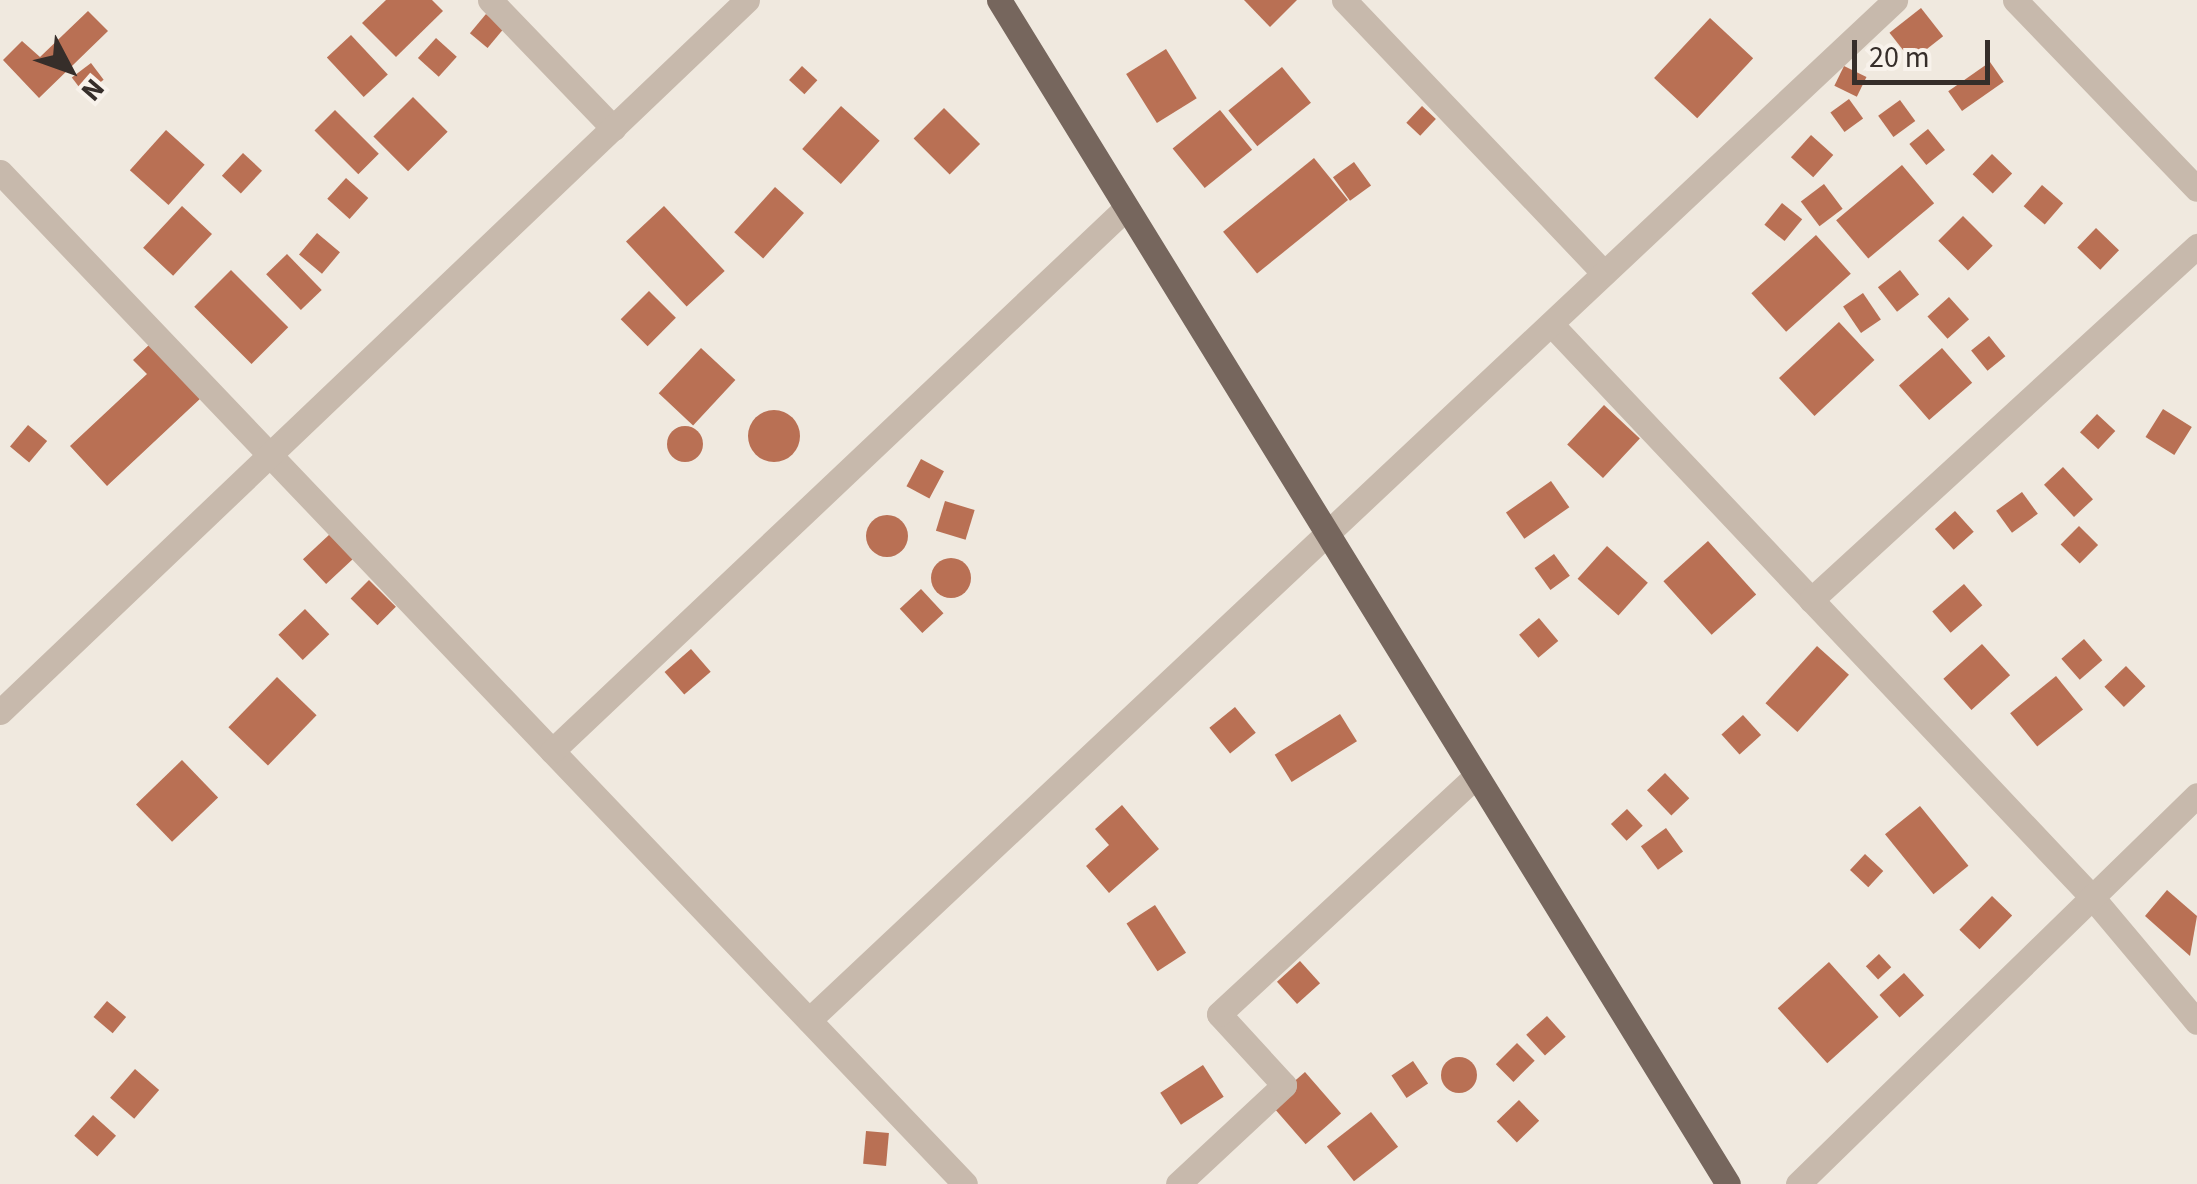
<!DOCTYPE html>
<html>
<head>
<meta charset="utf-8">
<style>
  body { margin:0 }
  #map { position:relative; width:2197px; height:1184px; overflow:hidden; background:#f0e9df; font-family:"Source Sans 3",sans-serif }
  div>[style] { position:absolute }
  .building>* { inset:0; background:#b97054; transform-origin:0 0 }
  .round { border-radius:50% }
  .minor>* { height:25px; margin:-12.5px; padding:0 12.5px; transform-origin:12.5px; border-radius:12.5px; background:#c7b9ac }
  .major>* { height:25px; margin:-12.5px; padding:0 12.5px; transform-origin:12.5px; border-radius:12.5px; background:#76665d }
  span { translate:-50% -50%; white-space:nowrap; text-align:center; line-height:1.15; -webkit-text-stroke:8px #f8f2eb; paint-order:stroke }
  .north { position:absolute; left:20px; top:20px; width:100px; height:100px; -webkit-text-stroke:8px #f8f2eb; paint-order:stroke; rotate:131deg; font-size:28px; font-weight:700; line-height:40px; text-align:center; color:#362e2a }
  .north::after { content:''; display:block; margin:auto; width:35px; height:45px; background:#362e2a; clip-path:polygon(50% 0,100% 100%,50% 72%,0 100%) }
  .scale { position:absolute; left:1852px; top:40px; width:138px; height:45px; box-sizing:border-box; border:5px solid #362e2a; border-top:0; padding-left:12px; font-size:30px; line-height:35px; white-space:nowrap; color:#362e2a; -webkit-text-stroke:8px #f8f2eb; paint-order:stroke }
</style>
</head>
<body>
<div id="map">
  <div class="building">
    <i style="clip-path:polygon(386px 0,432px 0,443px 11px,396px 57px,362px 23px)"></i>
    <i style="clip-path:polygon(1244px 0,1297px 0,1270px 27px)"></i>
    <i style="left:1921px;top:8px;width:36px;height:40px;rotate:52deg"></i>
    <i style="clip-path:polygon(88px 11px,108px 31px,39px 98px,3px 60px,22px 41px,40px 57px)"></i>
    <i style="left:486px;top:14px;width:23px;height:25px;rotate:40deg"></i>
    <i style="left:1710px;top:18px;width:59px;height:82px;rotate:43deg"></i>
    <i style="left:351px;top:35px;width:54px;height:33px;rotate:47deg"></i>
    <i style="left:436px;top:38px;width:28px;height:27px;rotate:42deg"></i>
    <i style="left:1166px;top:49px;width:58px;height:47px;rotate:58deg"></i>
    <i style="left:1990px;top:62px;width:24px;height:51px;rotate:55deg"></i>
    <i style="left:91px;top:63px;width:21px;height:24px;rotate:53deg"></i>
    <i style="left:802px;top:66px;width:21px;height:19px;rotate:43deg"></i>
    <i style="left:1844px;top:66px;width:25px;height:22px;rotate:26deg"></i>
    <i style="left:1282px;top:67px;width:46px;height:69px;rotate:51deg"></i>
    <i style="left:413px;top:97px;width:49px;height:56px;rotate:45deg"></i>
    <i style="left:1849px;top:99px;width:24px;height:23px;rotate:54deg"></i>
    <i style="left:1900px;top:100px;width:26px;height:27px;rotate:54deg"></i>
    <i style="left:841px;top:106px;width:52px;height:58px;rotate:42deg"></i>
    <i style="left:1422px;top:106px;width:19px;height:23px;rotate:43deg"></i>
    <i style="left:944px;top:108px;width:51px;height:43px;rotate:45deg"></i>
    <i style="left:335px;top:110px;width:62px;height:29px;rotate:45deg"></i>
    <i style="left:1220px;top:110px;width:51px;height:61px;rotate:51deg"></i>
    <i style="left:1928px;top:129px;width:27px;height:24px;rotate:51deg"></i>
    <i style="left:166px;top:130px;width:52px;height:54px;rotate:42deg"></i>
    <i style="left:1811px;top:135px;width:30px;height:30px;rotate:42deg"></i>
    <i style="left:243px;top:153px;width:26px;height:31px;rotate:43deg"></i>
    <i style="left:1992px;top:154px;width:28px;height:28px;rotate:44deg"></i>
    <i style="left:1314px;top:158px;width:54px;height:117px;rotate:51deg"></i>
    <i style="left:1354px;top:162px;width:29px;height:26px;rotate:54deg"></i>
    <i style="left:1902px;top:165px;width:50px;height:86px;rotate:50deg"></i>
    <i style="left:346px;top:178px;width:30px;height:28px;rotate:42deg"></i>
    <i style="left:1824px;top:184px;width:31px;height:29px;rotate:53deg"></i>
    <i style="left:2042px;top:185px;width:28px;height:28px;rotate:41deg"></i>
    <i style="left:775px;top:187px;width:39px;height:61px;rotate:42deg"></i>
    <i style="left:1782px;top:203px;width:26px;height:28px;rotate:39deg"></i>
    <i style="left:182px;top:206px;width:41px;height:57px;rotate:43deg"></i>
    <i style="left:664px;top:206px;width:89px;height:52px;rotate:47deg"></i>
    <i style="left:1963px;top:216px;width:42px;height:35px;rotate:45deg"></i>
    <i style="left:2096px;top:228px;width:32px;height:27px;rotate:44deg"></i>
    <i style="left:317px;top:233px;width:30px;height:28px;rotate:40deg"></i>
    <i style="left:1816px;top:235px;width:52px;height:87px;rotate:48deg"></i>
    <i style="left:287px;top:254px;width:50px;height:29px;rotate:46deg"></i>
    <i style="left:231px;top:270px;width:81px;height:52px;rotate:45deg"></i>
    <i style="left:1900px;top:270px;width:31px;height:28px;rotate:52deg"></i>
    <i style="left:649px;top:291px;width:38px;height:40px;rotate:45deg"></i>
    <i style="left:1863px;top:293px;width:32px;height:24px;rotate:56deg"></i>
    <i style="left:1949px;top:297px;width:30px;height:29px;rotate:48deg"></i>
    <i style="left:1839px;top:322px;width:52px;height:82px;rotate:47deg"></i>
    <i style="left:1989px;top:336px;width:26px;height:23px;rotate:51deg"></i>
    <i style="clip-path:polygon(151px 343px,202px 397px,107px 486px,70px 446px,147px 374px,133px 360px)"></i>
    <i style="left:701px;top:348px;width:47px;height:62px;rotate:43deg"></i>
    <i style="left:1942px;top:348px;width:46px;height:57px;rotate:49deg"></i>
    <i style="left:1604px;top:405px;width:49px;height:54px;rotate:43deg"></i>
    <i style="left:2163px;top:409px;width:34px;height:33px;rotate:32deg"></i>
    <i class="round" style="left:748px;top:410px;width:52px;height:52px"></i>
    <i style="left:2097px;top:414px;width:25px;height:25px;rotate:43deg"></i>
    <i style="left:28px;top:425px;width:25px;height:28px;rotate:40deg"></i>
    <i class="round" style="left:667px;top:426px;width:36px;height:36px"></i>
    <i style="left:921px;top:459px;width:26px;height:31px;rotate:28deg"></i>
    <i style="left:2063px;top:467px;width:44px;height:26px;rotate:47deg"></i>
    <i style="left:1551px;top:481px;width:32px;height:55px;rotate:55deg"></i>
    <i style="left:2022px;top:492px;width:27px;height:32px;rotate:54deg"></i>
    <i style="left:945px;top:501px;width:31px;height:31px;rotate:17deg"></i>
    <i style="left:1955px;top:511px;width:28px;height:27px;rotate:48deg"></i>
    <i class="round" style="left:866px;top:515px;width:42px;height:42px"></i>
    <i style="left:2079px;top:526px;width:27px;height:26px;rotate:45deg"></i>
    <i style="left:330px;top:534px;width:34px;height:37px;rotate:47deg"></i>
    <i style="left:1708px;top:541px;width:72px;height:60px;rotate:48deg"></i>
    <i style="left:1607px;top:546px;width:55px;height:44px;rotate:42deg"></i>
    <i style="left:1554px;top:554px;width:27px;height:24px;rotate:54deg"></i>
    <i class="round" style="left:931px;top:558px;width:40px;height:40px"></i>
    <i style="left:369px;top:580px;width:38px;height:26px;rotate:45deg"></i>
    <i style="left:1964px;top:584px;width:28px;height:42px;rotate:49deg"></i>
    <i style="left:921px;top:589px;width:33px;height:29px;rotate:47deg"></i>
    <i style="left:305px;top:609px;width:35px;height:37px;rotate:46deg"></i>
    <i style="left:1539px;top:618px;width:30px;height:26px;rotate:50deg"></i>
    <i style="left:2084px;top:639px;width:28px;height:30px;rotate:49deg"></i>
    <i style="left:1982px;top:644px;width:42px;height:52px;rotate:48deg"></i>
    <i style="left:1817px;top:646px;width:43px;height:77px;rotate:42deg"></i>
    <i style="left:691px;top:649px;width:30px;height:35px;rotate:49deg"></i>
    <i style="left:2126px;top:666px;width:28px;height:30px;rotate:46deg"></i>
    <i style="left:2056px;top:676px;width:43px;height:59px;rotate:51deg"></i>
    <i style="left:277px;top:677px;width:55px;height:70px;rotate:44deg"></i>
    <i style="left:1235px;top:707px;width:33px;height:33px;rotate:51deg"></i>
    <i style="left:1340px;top:714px;width:32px;height:77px;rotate:58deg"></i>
    <i style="left:1743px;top:715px;width:27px;height:29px;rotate:48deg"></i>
    <i style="left:182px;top:760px;width:52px;height:64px;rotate:46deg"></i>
    <i style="left:1665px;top:773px;width:35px;height:25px;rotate:46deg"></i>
    <i style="clip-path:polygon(1122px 805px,1159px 849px,1109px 893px,1086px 866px,1109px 845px,1095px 829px)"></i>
    <i style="left:1920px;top:806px;width:77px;height:45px;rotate:51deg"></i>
    <i style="left:1627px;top:809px;width:23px;height:22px;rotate:47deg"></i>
    <i style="left:1666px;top:828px;width:29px;height:31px;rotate:54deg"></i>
    <i style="left:1865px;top:854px;width:25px;height:22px;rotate:43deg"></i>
    <i style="clip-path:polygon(2167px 890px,2197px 916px,2190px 956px,2145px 916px)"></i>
    <i style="left:1992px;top:896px;width:28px;height:47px;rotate:44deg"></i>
    <i style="left:1155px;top:905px;width:57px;height:34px;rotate:57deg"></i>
    <i style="left:1879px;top:954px;width:18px;height:18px;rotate:47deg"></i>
    <i style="left:1300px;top:961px;width:30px;height:31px;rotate:48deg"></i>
    <i style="left:1829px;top:962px;width:74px;height:69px;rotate:48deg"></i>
    <i style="left:1904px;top:973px;width:30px;height:33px;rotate:48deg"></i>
    <i style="left:107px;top:1001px;width:25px;height:21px;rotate:40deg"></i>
    <i style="left:1547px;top:1016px;width:28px;height:28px;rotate:48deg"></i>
    <i style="left:1517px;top:1043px;width:25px;height:30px;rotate:45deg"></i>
    <i class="round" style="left:1441px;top:1057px;width:36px;height:36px"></i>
    <i style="left:1413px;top:1061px;width:27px;height:26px;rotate:56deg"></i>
    <i style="left:1203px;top:1065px;width:38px;height:51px;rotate:57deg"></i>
    <i style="left:135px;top:1069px;width:32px;height:38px;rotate:41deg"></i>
    <i style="left:1305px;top:1072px;width:55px;height:47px;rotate:49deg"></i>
    <i style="left:1519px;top:1100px;width:29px;height:31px;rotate:46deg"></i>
    <i style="left:1371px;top:1112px;width:44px;height:56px;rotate:52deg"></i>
    <i style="left:93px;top:1115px;width:31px;height:28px;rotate:42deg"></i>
    <i style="left:866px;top:1131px;width:23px;height:33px;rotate:5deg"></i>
  </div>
  <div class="minor">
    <i style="left:490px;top:0;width:178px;rotate:46.1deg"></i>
    <i style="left:1344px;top:0;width:377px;rotate:46.4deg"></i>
    <i style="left:2015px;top:0;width:262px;rotate:46.1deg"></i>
    <i style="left:0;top:172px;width:1398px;rotate:46.36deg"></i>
    <i style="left:1551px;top:324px;width:788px;rotate:46.65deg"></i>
    <i style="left:2092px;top:897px;width:163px;rotate:50deg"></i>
    <i style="left:1811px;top:600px;width:524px;rotate:-42.52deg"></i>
    <i style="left:0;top:712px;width:1032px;rotate:-43.63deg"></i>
    <i style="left:552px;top:751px;width:790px;rotate:-43.41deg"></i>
    <i style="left:809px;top:1020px;width:1490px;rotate:-43.2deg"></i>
    <i style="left:1178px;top:1184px;width:145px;rotate:-43deg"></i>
    <i style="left:1284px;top:1085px;width:96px;rotate:-132.5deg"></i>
    <i style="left:1219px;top:1014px;width:350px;rotate:-42.8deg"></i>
    <i style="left:1798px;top:1184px;width:557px;rotate:-44.27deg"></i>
  </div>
  <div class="major">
    <i style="left:999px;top:0;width:1390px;rotate:58.38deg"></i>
  </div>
  <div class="north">N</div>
  <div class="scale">20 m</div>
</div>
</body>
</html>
